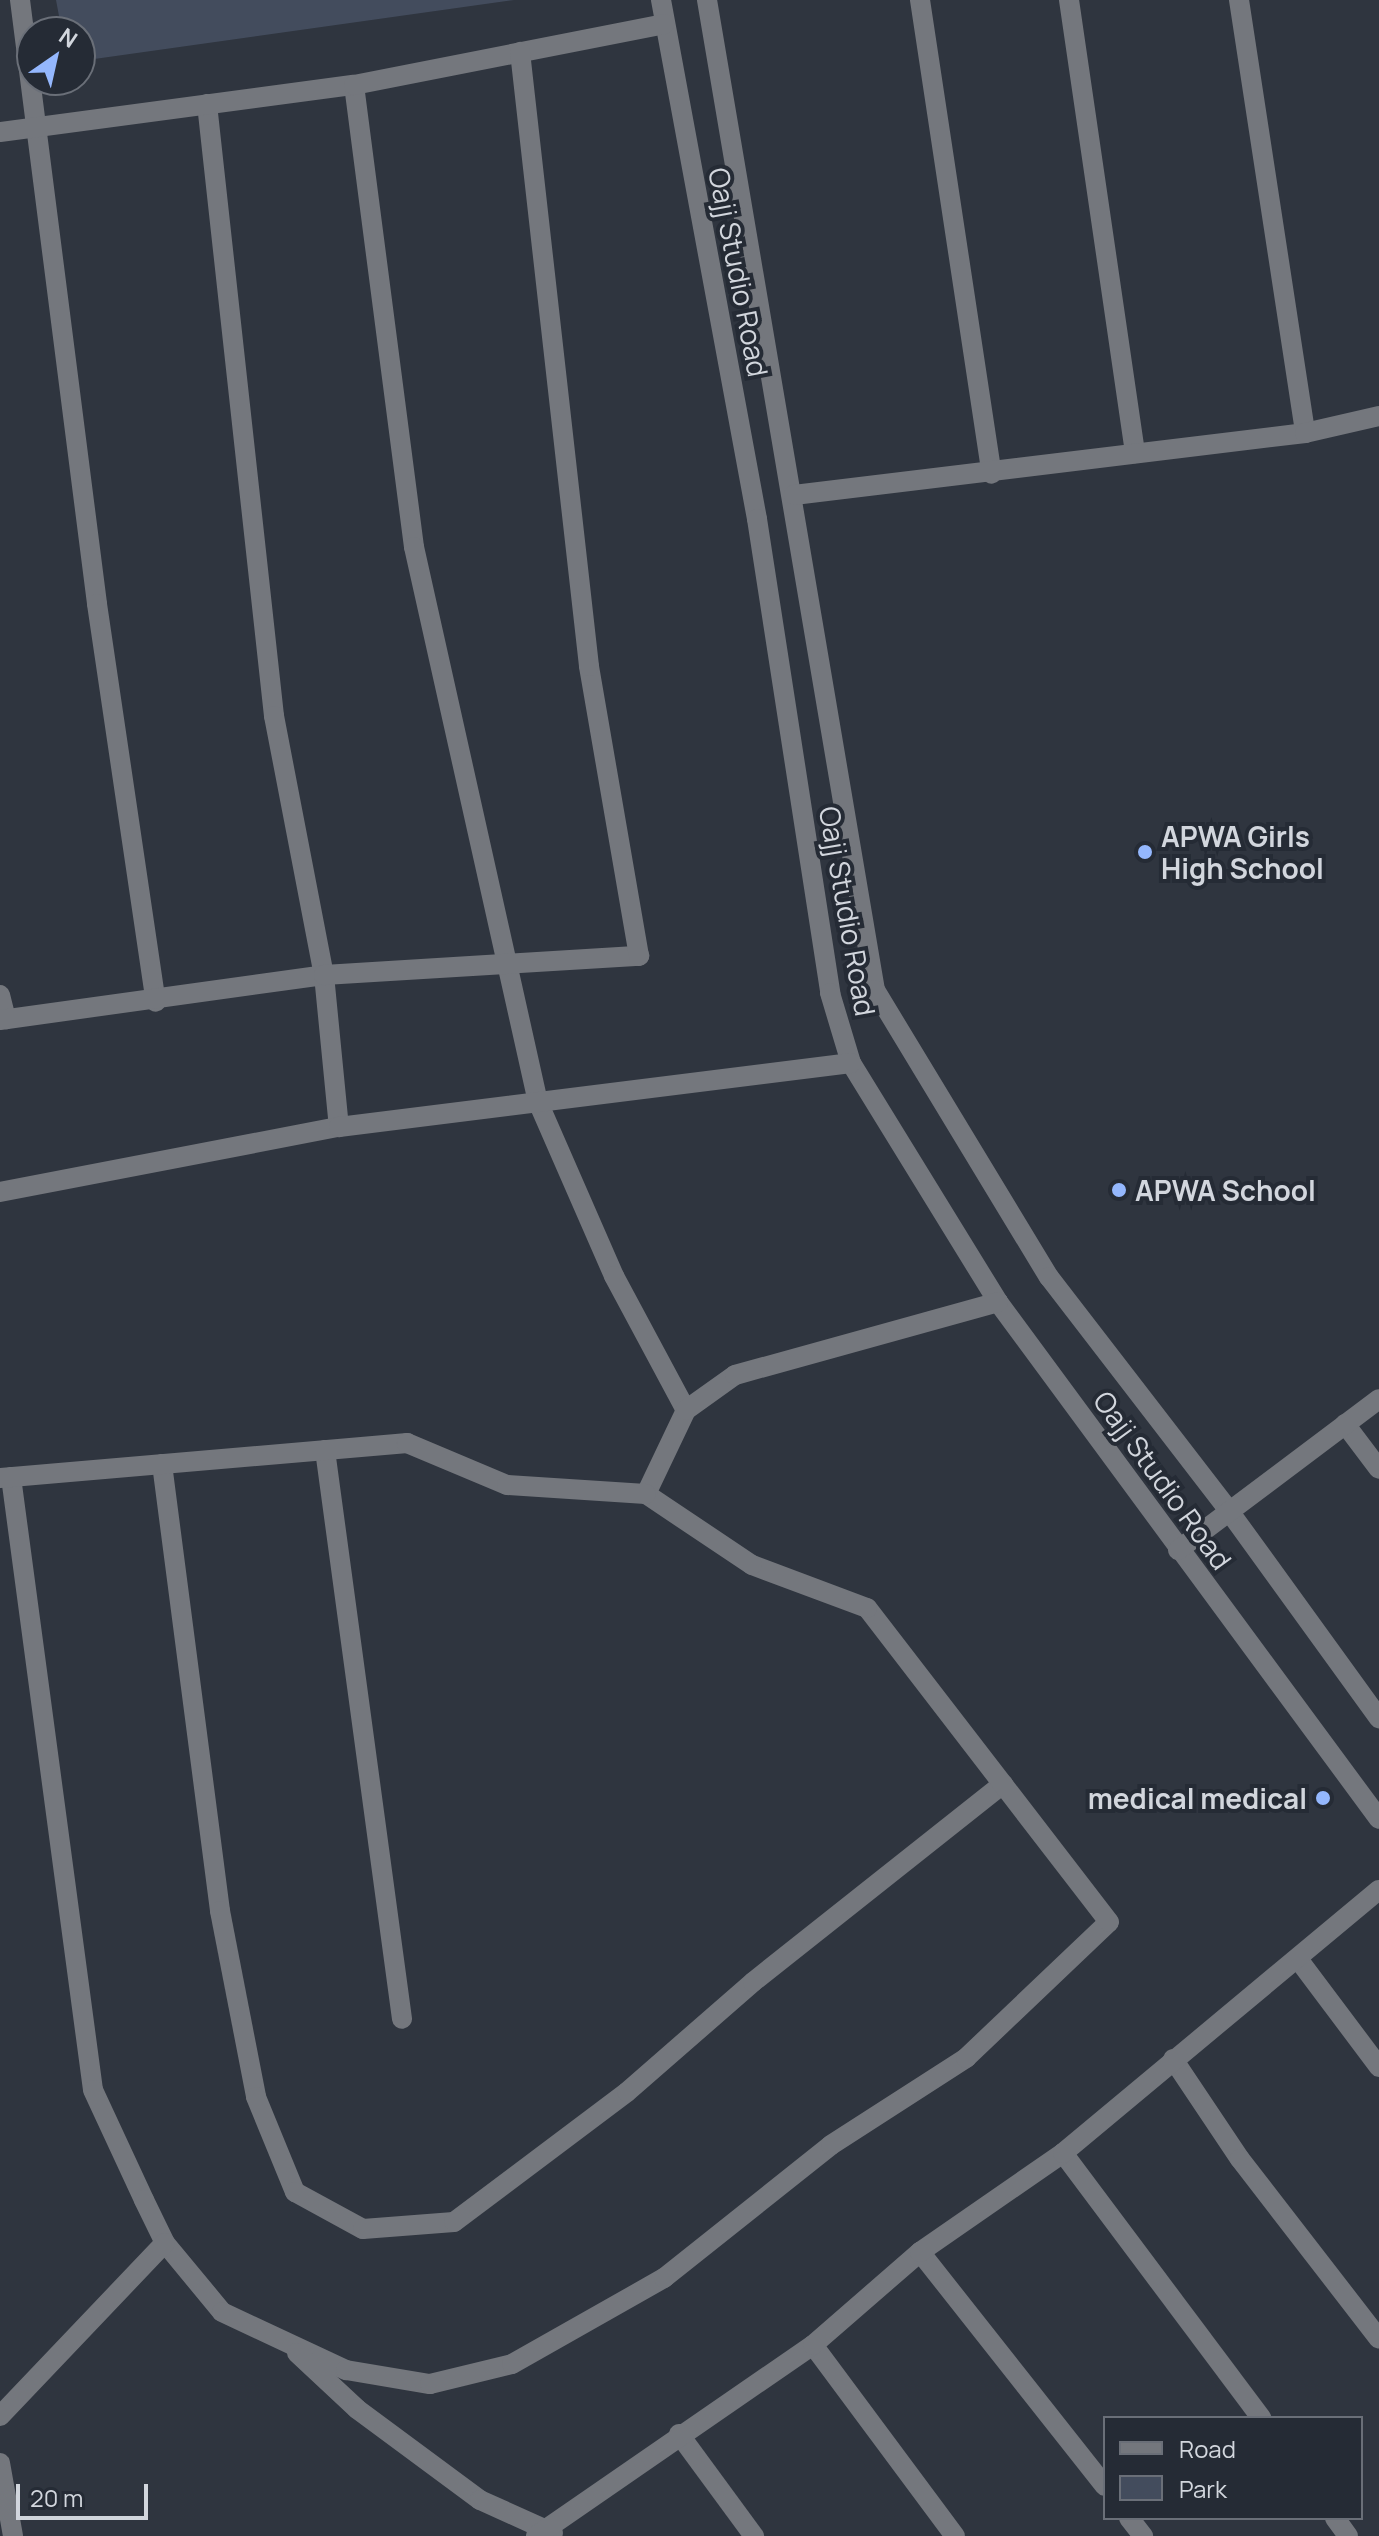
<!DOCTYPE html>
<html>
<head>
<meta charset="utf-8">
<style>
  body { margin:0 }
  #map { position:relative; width:1379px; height:2536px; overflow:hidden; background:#2f353f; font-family:Manrope,sans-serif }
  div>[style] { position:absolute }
  .green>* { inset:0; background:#434c5d }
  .minor>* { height:20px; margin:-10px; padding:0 10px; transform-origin:10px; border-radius:10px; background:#74777d }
  .dots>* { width:22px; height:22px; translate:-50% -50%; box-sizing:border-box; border:4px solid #252b35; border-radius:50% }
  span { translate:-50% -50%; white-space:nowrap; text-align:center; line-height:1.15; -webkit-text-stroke:8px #252b35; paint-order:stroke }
  .street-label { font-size:28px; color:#d2d6dd }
  .poi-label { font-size:28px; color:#d2d6dd; font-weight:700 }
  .left { translate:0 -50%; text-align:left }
  .right { translate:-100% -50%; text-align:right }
  .legend { position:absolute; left:1103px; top:2416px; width:260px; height:104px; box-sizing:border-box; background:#252b35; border:2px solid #6a6f78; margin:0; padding:10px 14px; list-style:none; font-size:24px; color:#d2d6dd }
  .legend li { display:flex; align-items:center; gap:16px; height:40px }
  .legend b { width:40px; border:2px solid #6a6f78 }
  .north { position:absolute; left:16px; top:16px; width:80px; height:80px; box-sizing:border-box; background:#252b35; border:2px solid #6a6f78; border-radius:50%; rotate:34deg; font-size:22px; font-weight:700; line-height:32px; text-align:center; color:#d2d6dd }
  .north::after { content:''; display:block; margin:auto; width:28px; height:36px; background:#94b7fd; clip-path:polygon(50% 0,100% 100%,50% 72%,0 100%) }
  .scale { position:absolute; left:16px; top:2484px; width:132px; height:36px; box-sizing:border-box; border:4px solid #d2d6dd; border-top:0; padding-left:10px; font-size:24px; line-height:28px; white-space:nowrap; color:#d2d6dd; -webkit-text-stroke:6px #252b35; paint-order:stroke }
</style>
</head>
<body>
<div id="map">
  <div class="green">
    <i style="clip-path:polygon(56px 0,514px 0,80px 61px,80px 32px,62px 32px)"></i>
  </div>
  <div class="minor">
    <i style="left:20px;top:0;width:609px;rotate:82.73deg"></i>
    <i style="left:97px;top:604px;width:402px;rotate:81.6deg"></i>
    <i style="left:661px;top:0;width:528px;rotate:79.52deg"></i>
    <i style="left:757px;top:519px;width:480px;rotate:81.2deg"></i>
    <i style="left:830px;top:993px;width:73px;rotate:73.3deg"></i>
    <i style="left:851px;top:1063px;width:281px;rotate:58.4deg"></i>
    <i style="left:998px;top:1302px;width:642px;rotate:53.61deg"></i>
    <i style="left:707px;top:0;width:1004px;rotate:80.37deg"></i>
    <i style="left:875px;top:990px;width:336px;rotate:58.8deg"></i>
    <i style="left:1049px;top:1277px;width:295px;rotate:52.4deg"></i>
    <i style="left:1229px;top:1511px;width:256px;rotate:54.1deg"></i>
    <i style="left:920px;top:0;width:479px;rotate:81.4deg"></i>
    <i style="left:1069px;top:0;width:458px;rotate:81.7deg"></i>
    <i style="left:1239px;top:0;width:438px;rotate:81.3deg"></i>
    <i style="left:354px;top:85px;width:466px;rotate:82.6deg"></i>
    <i style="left:414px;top:547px;width:569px;rotate:77.41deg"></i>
    <i style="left:538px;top:1102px;width:190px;rotate:66.4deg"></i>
    <i style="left:614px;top:1276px;width:152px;rotate:61.8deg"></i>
    <i style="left:207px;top:104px;width:616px;rotate:83.75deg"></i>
    <i style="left:274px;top:716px;width:264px;rotate:79.1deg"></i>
    <i style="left:324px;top:975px;width:153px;rotate:84.4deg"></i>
    <i style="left:0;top:132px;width:357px;rotate:-7.6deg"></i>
    <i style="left:354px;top:85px;width:316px;rotate:-11.1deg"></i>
    <i style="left:794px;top:495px;width:515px;rotate:-6.92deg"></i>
    <i style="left:1305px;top:433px;width:76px;rotate:-12.9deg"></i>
    <i style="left:0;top:995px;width:25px;rotate:76deg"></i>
    <i style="left:0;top:1020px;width:327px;rotate:-7.9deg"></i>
    <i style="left:324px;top:975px;width:316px;rotate:-3.5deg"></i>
    <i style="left:639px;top:956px;width:294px;rotate:-99.8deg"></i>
    <i style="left:589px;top:666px;width:618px;rotate:-96.41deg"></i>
    <i style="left:0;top:1192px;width:345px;rotate:-10.9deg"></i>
    <i style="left:339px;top:1127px;width:516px;rotate:-7.13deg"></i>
    <i style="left:1345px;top:1424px;width:56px;rotate:52.9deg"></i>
    <i style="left:325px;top:1450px;width:574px;rotate:82.29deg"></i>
    <i style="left:162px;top:1464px;width:451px;rotate:82.6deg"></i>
    <i style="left:220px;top:1911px;width:189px;rotate:79deg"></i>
    <i style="left:256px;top:2097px;width:103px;rotate:67.7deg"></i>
    <i style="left:295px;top:2192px;width:77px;rotate:28.6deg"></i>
    <i style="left:363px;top:2229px;width:91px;rotate:-4.4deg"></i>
    <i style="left:454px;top:2222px;width:216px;rotate:-36.9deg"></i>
    <i style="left:627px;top:2092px;width:167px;rotate:-41.1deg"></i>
    <i style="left:753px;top:1982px;width:319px;rotate:-38.4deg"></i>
    <i style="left:11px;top:1477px;width:618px;rotate:82.38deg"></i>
    <i style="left:93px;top:2090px;width:121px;rotate:65.1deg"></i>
    <i style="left:144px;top:2200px;width:48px;rotate:64deg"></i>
    <i style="left:165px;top:2243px;width:89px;rotate:50.4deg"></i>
    <i style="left:222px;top:2312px;width:137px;rotate:25.1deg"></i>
    <i style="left:346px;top:2370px;width:85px;rotate:9.5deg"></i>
    <i style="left:430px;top:2384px;width:84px;rotate:-13.7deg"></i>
    <i style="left:512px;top:2364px;width:175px;rotate:-29.5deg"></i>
    <i style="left:664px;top:2278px;width:213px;rotate:-38.5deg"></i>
    <i style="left:831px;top:2145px;width:161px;rotate:-32.8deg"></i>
    <i style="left:966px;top:2058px;width:197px;rotate:-43.6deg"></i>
    <i style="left:1109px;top:1922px;width:396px;rotate:-127.6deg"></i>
    <i style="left:867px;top:1608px;width:123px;rotate:-159.5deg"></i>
    <i style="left:752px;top:1565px;width:128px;rotate:-146.2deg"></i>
    <i style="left:646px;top:1494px;width:93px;rotate:-64.5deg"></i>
    <i style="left:686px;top:1410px;width:60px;rotate:-35.5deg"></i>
    <i style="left:735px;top:1375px;width:273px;rotate:-15.5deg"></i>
    <i style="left:0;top:1478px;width:409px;rotate:-4.9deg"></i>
    <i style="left:407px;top:1443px;width:108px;rotate:22.8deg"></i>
    <i style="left:507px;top:1485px;width:139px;rotate:3.7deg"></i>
    <i style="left:1178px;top:1550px;width:251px;rotate:-36.9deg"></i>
    <i style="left:1298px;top:1959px;width:135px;rotate:53.1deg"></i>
    <i style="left:1173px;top:2059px;width:120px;rotate:56.2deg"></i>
    <i style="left:1240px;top:2159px;width:227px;rotate:52.3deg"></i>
    <i style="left:1063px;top:2153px;width:331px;rotate:53.2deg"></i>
    <i style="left:920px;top:2252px;width:298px;rotate:51.7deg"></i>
    <i style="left:813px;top:2345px;width:238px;rotate:53.4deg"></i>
    <i style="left:297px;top:2353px;width:82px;rotate:43deg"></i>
    <i style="left:357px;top:2409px;width:153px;rotate:36.5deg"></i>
    <i style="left:480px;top:2500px;width:80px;rotate:24.3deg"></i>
    <i style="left:0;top:2416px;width:239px;rotate:-46.4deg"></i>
    <i style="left:679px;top:2434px;width:127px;rotate:53.7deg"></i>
    <i style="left:0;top:2463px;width:74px;rotate:79.9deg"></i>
    <i style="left:1129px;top:2518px;width:23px;rotate:52deg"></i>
    <i style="left:1335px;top:2518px;width:22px;rotate:54deg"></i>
    <i style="left:536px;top:2536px;width:336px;rotate:-34.6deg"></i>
    <i style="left:813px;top:2345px;width:142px;rotate:-41deg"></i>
    <i style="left:920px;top:2252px;width:174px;rotate:-34.7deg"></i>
    <i style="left:1063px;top:2153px;width:411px;rotate:-39.8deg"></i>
  </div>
  <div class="dots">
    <i style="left:1145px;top:852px;background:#94b7fd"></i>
    <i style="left:1119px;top:1190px;background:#94b7fd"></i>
    <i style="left:1323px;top:1798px;background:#94b7fd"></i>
  </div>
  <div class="street-label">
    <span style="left:739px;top:272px;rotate:79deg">Oajj Studio Road</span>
    <span style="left:848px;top:911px;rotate:80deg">Oajj Studio Road</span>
    <span style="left:1163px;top:1480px;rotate:54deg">Oajj Studio Road</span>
  </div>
  <div class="poi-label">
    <span class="left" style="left:1161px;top:852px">APWA Girls<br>High School</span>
    <span class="left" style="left:1135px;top:1190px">APWA School</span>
    <span class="right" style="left:1307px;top:1798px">medical medical</span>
  </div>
  <ul class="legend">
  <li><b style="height:10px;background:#74777d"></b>Road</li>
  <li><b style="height:22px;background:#434c5d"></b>Park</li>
  </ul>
  <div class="north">N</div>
  <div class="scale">20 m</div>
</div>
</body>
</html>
